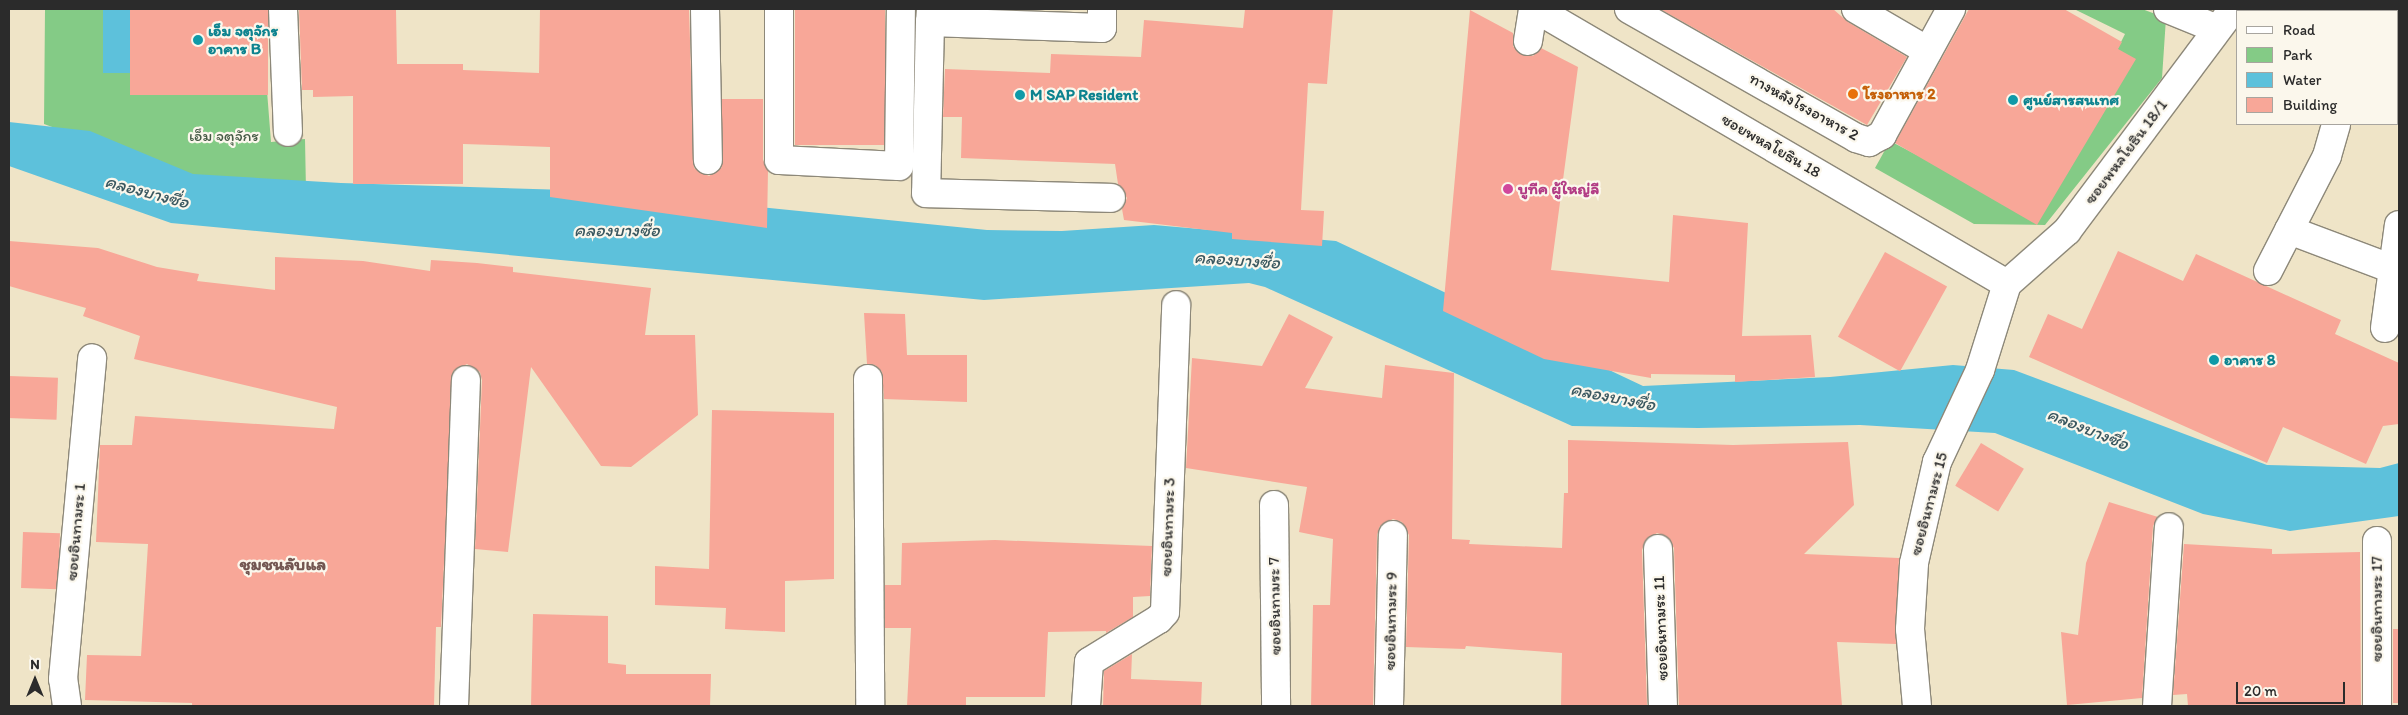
<!DOCTYPE html>
<html>
<head>
<meta charset="utf-8">
<style>
  body { margin:0 }
  #map { position:relative; width:2408px; height:715px; overflow:hidden; background:#efe4c7; font-family:Itim,"Playpen Sans Thai",sans-serif }
  div>[style] { position:absolute }
  .green>* { inset:0; background:#84cb86 }
  .water>* { inset:0; background:#5dc1db; transform-origin:0 0 }
  .building>* { inset:0; background:#f8a798; transform-origin:0 0 }
  .roads { filter:drop-shadow(1px 0 #8d8879) drop-shadow(-1px 0 #8d8879) drop-shadow(0 1px #8d8879) drop-shadow(0 -1px #8d8879) }
  .minor>* { height:28px; margin:-14px; padding:0 14px; transform-origin:14px; border-radius:14px; background:#fff }
  .dots>* { width:14px; height:14px; translate:-50% -50%; box-sizing:border-box; border:2px solid #fbf7ec; border-radius:50% }
  span { translate:-50% -50%; white-space:nowrap; text-align:center; line-height:1.15; -webkit-text-stroke:4.5px #fbf7ec; paint-order:stroke }
  .culture-label { font-size:16px; color:#0d838f; font-weight:700 }
  .left { translate:0 -50%; text-align:left }
  .food-label { font-size:16px; color:#c56008; font-weight:700 }
  .street-label { font-size:16px; color:#2b2b2b }
  .park-label { font-size:16px; color:#465b46 }
  .hotel-label { font-size:16px; color:#b23c85; font-weight:700 }
  .water-label { font-size:18px; color:#3a5860; font-style:italic }
  .neighbourhood-label { font-size:18px; color:#735651; font-weight:700 }
  .frame { position:absolute; inset:0; border:10px solid #2b2b2b; pointer-events:none }
  .legend { position:absolute; left:2236px; top:10px; width:162px; height:115px; box-sizing:border-box; background:#fbf7ec; border:1px solid #a8a59f; margin:0; padding:6px 9px; list-style:none; font-size:15px; color:#2b2b2b }
  .legend li { display:flex; align-items:center; gap:10px; height:25px }
  .legend b { width:25px; border:1px solid #a8a59f }
  .north { position:absolute; left:10px; top:655px; width:50px; height:50px; -webkit-text-stroke:4px #fbf7ec; paint-order:stroke; rotate:0deg; font-size:14px; font-weight:700; line-height:20px; text-align:center; color:#2b2b2b }
  .north::after { content:''; display:block; margin:auto; width:18px; height:22px; background:#2b2b2b; clip-path:polygon(50% 0,100% 100%,50% 72%,0 100%) }
  .scale { position:absolute; left:2236px; top:682px; width:109px; height:22px; box-sizing:border-box; border:2px solid #2b2b2b; border-top:0; padding-left:6px; font-size:15px; line-height:18px; white-space:nowrap; color:#2b2b2b; -webkit-text-stroke:4px #fbf7ec; paint-order:stroke }
</style>
</head>
<body>
<div id="map">
  <div class="green">
    <i style="clip-path:polygon(45px 9px,130px 9px,132px 95px,267px 91px,271px 142px,305px 139px,306px 191px,177px 173px,44px 124px)"></i>
    <i style="clip-path:polygon(2074px 9px,2142px 9px,2166px 18px,2162px 78px,2045px 225px,1974px 224px,1875px 168px,1890px 141px,2034px 216px,2125px 34px)"></i>
  </div>
  <div class="water">
    <i style="left:103px;top:9px;width:27px;height:64px"></i>
    <i style="clip-path:polygon(9px 122px,90px 131px,193px 174px,341px 183px,601px 191px,987px 230px,1062px 231px,1154px 225px,1336px 241px,1643px 386px,1830px 377px,1953px 365px,2014px 370px,2267px 465px,2380px 468px,2399px 463px,2399px 516px,2290px 531px,2203px 514px,1995px 433px,1860px 425px,1698px 428px,1572px 426px,1265px 287px,1249px 283px,984px 300px,171px 223px,9px 166px)"></i>
  </div>
  <div class="building">
    <i style="left:130px;top:9px;width:138px;height:86px"></i>
    <i style="clip-path:polygon(299px 9px,396px 10px,397px 64px,463px 64px,463px 70px,539px 73px,540px 9px,689px 9px,694px 168px,709px 176px,722px 167px,722px 99px,763px 99px,763px 160px,768px 170px,767px 228px,550px 197px,550px 147px,463px 144px,463px 184px,353px 184px,353px 96px,313px 97px,313px 90px,302px 90px)"></i>
    <i style="left:795px;top:9px;width:90px;height:136px"></i>
    <i style="clip-path:polygon(1245px 9px,1333px 9px,1327px 84px,1308px 83px,1301px 210px,1324px 211px,1322px 246px,1232px 239px,1232px 233px,1124px 220px,1122px 209px,1127px 198px,1118px 184px,1115px 164px,961px 158px,962px 117px,943px 117px,945px 69px,1050px 73px,1051px 54px,1141px 57px,1144px 20px,1243px 28px)"></i>
    <i style="clip-path:polygon(1660px 9px,1833px 9px,1848px 22px,1907px 57px,1867px 125px)"></i>
    <i style="clip-path:polygon(1969px 9px,2064px 9px,2122px 42px,2118px 49px,2136px 59px,2037px 225px,1895px 143px)"></i>
    <i style="clip-path:polygon(1470px 10px,1513px 33px,1513px 46px,1519px 53px,1533px 56px,1541px 48px,1578px 67px,1551px 270px,1669px 282px,1673px 215px,1748px 223px,1742px 336px,1811px 335px,1815px 377px,1735px 382px,1735px 375px,1651px 374px,1651px 378px,1544px 359px,1443px 311px)"></i>
    <i style="clip-path:polygon(9px 241px,98px 248px,157px 267px,199px 274px,197px 281px,275px 290px,275px 257px,363px 261px,430px 271px,431px 260px,477px 263px,513px 267px,513px 272px,651px 288px,645px 335px,695px 335px,698px 415px,631px 467px,601px 466px,531px 367px,508px 552px,475px 549px,482px 380px,480px 372px,467px 364px,453px 371px,441px 627px,436px 627px,434px 706px,192px 706px,192px 703px,85px 700px,87px 655px,141px 656px,148px 544px,96px 542px,100px 445px,132px 445px,135px 416px,334px 429px,337px 407px,134px 359px,140px 336px,83px 316px,86px 308px,9px 286px)"></i>
    <i style="clip-path:polygon(2118px 251px,2183px 281px,2196px 254px,2341px 320px,2335px 334px,2399px 363px,2399px 424px,2383px 426px,2366px 464px,2283px 427px,2267px 463px,2029px 357px,2048px 314px,2082px 329px)"></i>
    <i style="left:1885px;top:252px;width:71px;height:97px;rotate:29deg"></i>
    <i style="clip-path:polygon(864px 313px,905px 314px,907px 355px,967px 355px,967px 402px,884px 399px,882px 372px,875px 365px,867px 364px)"></i>
    <i style="clip-path:polygon(1289px 314px,1333px 337px,1305px 388px,1382px 398px,1385px 365px,1454px 373px,1452px 539px,1470px 540px,1469px 544px,1562px 548px,1564px 493px,1568px 493px,1568px 440px,1733px 445px,1848px 442px,1854px 505px,1804px 554px,1899px 558px,1896px 644px,1837px 642px,1842px 706px,1679px 706px,1674px 548px,1666px 536px,1657px 533px,1645px 541px,1642px 550px,1647px 706px,1561px 706px,1562px 653px,1466px 646px,1465px 649px,1406px 647px,1409px 535px,1402px 522px,1393px 519px,1380px 526px,1377px 535px,1373px 706px,1311px 706px,1313px 605px,1330px 605px,1333px 539px,1299px 532px,1307px 487px,1186px 468px,1192px 358px,1262px 366px)"></i>
    <i style="left:9px;top:376px;width:49px;height:42px;rotate:2deg"></i>
    <i style="clip-path:polygon(712px 410px,834px 413px,834px 579px,785px 581px,785px 632px,725px 629px,726px 608px,655px 605px,655px 566px,709px 569px)"></i>
    <i style="left:1981px;top:443px;width:50px;height:50px;rotate:31deg"></i>
    <i style="clip-path:polygon(2109px 502px,2158px 517px,2153px 526px,2142px 698px,2067px 705px,2061px 632px,2078px 635px,2086px 563px)"></i>
    <i style="left:23px;top:532px;width:37px;height:56px;rotate:2deg"></i>
    <i style="clip-path:polygon(995px 540px,1152px 546px,1150px 596px,1133px 597px,1133px 617px,1106px 633px,1106px 631px,1048px 632px,1045px 697px,966px 697px,966px 706px,907px 706px,911px 628px,885px 628px,885px 585px,901px 585px,902px 543px)"></i>
    <i style="clip-path:polygon(2184px 544px,2272px 549px,2272px 554px,2360px 552px,2361px 706px,2188px 706px,2187px 694px,2173px 695px)"></i>
    <i style="clip-path:polygon(533px 614px,608px 616px,608px 663px,626px 665px,626px 674px,711px 674px,710px 706px,531px 706px)"></i>
    <i style="left:2393px;top:629px;width:6px;height:74px"></i>
    <i style="clip-path:polygon(1132px 654px,1131px 679px,1202px 682px,1201px 706px,1103px 706px,1104px 671px)"></i>
  </div>
  <div class="roads">
    <div class="minor">
      <i style="left:283px;top:9px;width:123px;rotate:87.7deg"></i>
      <i style="left:705px;top:9px;width:151px;rotate:88.9deg"></i>
      <i style="left:779px;top:9px;width:151px;rotate:90deg"></i>
      <i style="left:779px;top:160px;width:120px;rotate:2.9deg"></i>
      <i style="left:899px;top:166px;width:157px;rotate:-89.3deg"></i>
      <i style="left:931px;top:9px;width:13px;rotate:94deg"></i>
      <i style="left:930px;top:22px;width:172px;rotate:2deg"></i>
      <i style="left:1102px;top:28px;width:19px;rotate:-90deg"></i>
      <i style="left:1536px;top:9px;width:545px;rotate:30.28deg"></i>
      <i style="left:1629px;top:9px;width:261px;rotate:29.6deg"></i>
      <i style="left:1856px;top:138px;width:14px;rotate:17deg"></i>
      <i style="left:1869px;top:142px;width:15px;rotate:-28deg"></i>
      <i style="left:1882px;top:135px;width:144px;rotate:-61.3deg"></i>
      <i style="left:1856px;top:9px;width:83px;rotate:30.3deg"></i>
      <i style="left:2168px;top:9px;width:53px;rotate:22.2deg"></i>
      <i style="left:2336px;top:11px;width:2px;rotate:-90deg"></i>
      <i style="left:930px;top:22px;width:171px;rotate:91.3deg"></i>
      <i style="left:926px;top:193px;width:185px;rotate:1.5deg"></i>
      <i style="left:1528px;top:41px;width:32px;rotate:-81deg"></i>
      <i style="left:2397px;top:92px;width:2px;rotate:27deg"></i>
      <i style="left:2289px;top:230px;width:111px;rotate:20.6deg"></i>
      <i style="left:2268px;top:271px;width:129px;rotate:-62.8deg"></i>
      <i style="left:2327px;top:156px;width:33px;rotate:-74deg"></i>
      <i style="left:2007px;top:284px;width:80px;rotate:-41.5deg"></i>
      <i style="left:2067px;top:231px;width:277px;rotate:-53.2deg"></i>
      <i style="left:2385px;top:328px;width:104px;rotate:-82.3deg"></i>
      <i style="left:868px;top:379px;width:327px;rotate:89.6deg"></i>
      <i style="left:1274px;top:505px;width:201px;rotate:89.4deg"></i>
      <i style="left:2377px;top:541px;width:165px;rotate:90deg"></i>
      <i style="left:1658px;top:549px;width:157px;rotate:88.2deg"></i>
      <i style="left:67px;top:706px;width:27px;rotate:-98deg"></i>
      <i style="left:63px;top:679px;width:322px;rotate:-84.8deg"></i>
      <i style="left:454px;top:706px;width:326px;rotate:-87.9deg"></i>
      <i style="left:1086px;top:706px;width:44px;rotate:-86.1deg"></i>
      <i style="left:1089px;top:662px;width:82px;rotate:-31.6deg"></i>
      <i style="left:1159px;top:619px;width:9px;rotate:-49deg"></i>
      <i style="left:1165px;top:612px;width:307px;rotate:-87.9deg"></i>
      <i style="left:1389px;top:706px;width:171px;rotate:-88.7deg"></i>
      <i style="left:1917px;top:706px;width:77px;rotate:-95.2deg"></i>
      <i style="left:1910px;top:629px;width:66px;rotate:-86.5deg"></i>
      <i style="left:1914px;top:563px;width:104px;rotate:-77.2deg"></i>
      <i style="left:1937px;top:462px;width:102px;rotate:-64.9deg"></i>
      <i style="left:1980px;top:370px;width:90px;rotate:-72.6deg"></i>
      <i style="left:2157px;top:706px;width:179px;rotate:-86.2deg"></i>
    </div>
  </div>
  <div class="dots">
    <i style="left:198px;top:40px;background:#0f9aa8"></i>
    <i style="left:1853px;top:94px;background:#e8710a"></i>
    <i style="left:1020px;top:95px;background:#0f9aa8"></i>
    <i style="left:2013px;top:100px;background:#0f9aa8"></i>
    <i style="left:1508px;top:189px;background:#d1479c"></i>
    <i style="left:2214px;top:360px;background:#0f9aa8"></i>
  </div>
  <div class="culture-label">
    <span class="left" style="left:208px;top:40px">เอ็ม จตุจักร<br>อาคาร B</span>
    <span class="left" style="left:1030px;top:95px">M SAP Resident</span>
    <span class="left" style="left:2023px;top:100px">ศูนย์สารสนเทศ</span>
    <span class="left" style="left:2224px;top:360px">อาคาร 8</span>
  </div>
  <div class="food-label">
    <span class="left" style="left:1863px;top:94px">โรงอาหาร 2</span>
  </div>
  <div class="street-label">
    <span style="left:1804px;top:107px;rotate:29deg">ทางหลังโรงอาหาร 2</span>
    <span style="left:1771px;top:146px;rotate:30deg">ซอยพหลโยธิน 18</span>
    <span style="left:2126px;top:152px;rotate:-53deg">ซอยพหลโยธิน 18/1</span>
    <span style="left:1929px;top:504px;rotate:-75deg">ซอยอินทามระ 15</span>
    <span style="left:1168px;top:527px;rotate:-88deg">ซอยอินทามระ 3</span>
    <span style="left:76px;top:532px;rotate:-85deg">ซอยอินทามระ 1</span>
    <span style="left:1275px;top:606px;rotate:-91deg">ซอยอินทามระ 7</span>
    <span style="left:2377px;top:609px;rotate:-90deg">ซอยอินทามระ 17</span>
    <span style="left:1391px;top:621px;rotate:-89deg">ซอยอินทามระ 9</span>
    <span style="left:1661px;top:628px;rotate:-92deg">ซอยอินทามระ 11</span>
  </div>
  <div class="park-label">
    <span style="left:224px;top:136px">เอ็ม จตุจักร</span>
  </div>
  <div class="hotel-label">
    <span class="left" style="left:1518px;top:189px">บูทีค ผู้ใหญ่ลี</span>
  </div>
  <div class="water-label">
    <span style="left:147px;top:192px;rotate:15deg">คลองบางซื่อ</span>
    <span style="left:617px;top:230px">คลองบางซื่อ</span>
    <span style="left:1237px;top:260px;rotate:4deg">คลองบางซื่อ</span>
    <span style="left:1613px;top:397px;rotate:11deg">คลองบางซื่อ</span>
    <span style="left:2088px;top:429px;rotate:22deg">คลองบางซื่อ</span>
  </div>
  <div class="neighbourhood-label">
    <span style="left:283px;top:564px">ชุมชนลับแล</span>
  </div>
  <div class="frame"></div>
  <ul class="legend">
  <li><b style="height:6px;background:#fff"></b>Road</li>
  <li><b style="height:14px;background:#84cb86"></b>Park</li>
  <li><b style="height:14px;background:#5dc1db"></b>Water</li>
  <li><b style="height:14px;background:#f8a798"></b>Building</li>
  </ul>
  <div class="north">N</div>
  <div class="scale">20 m</div>
</div>
</body>
</html>
